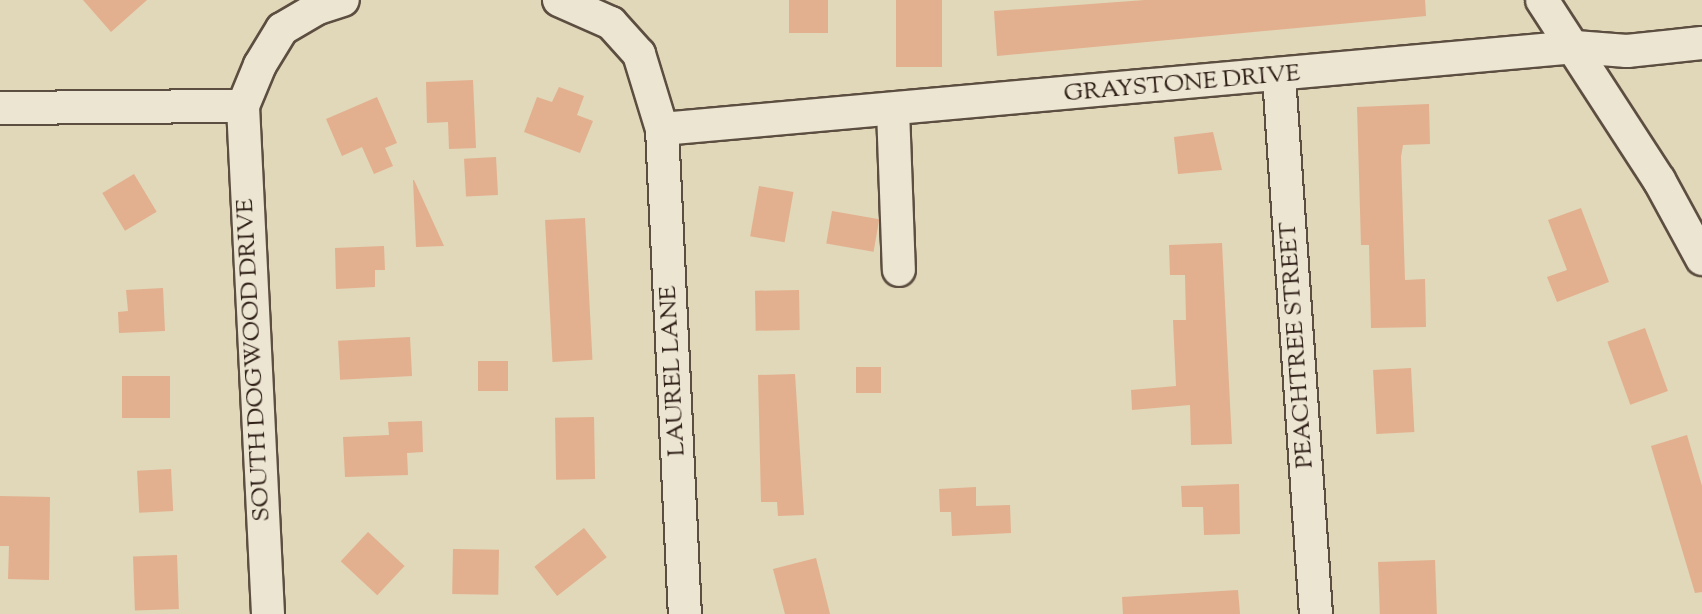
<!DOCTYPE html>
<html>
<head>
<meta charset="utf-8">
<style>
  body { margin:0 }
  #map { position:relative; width:1702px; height:614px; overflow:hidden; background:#e1d7b9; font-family:"Sorts Mill Goudy",serif }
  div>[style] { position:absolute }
  .building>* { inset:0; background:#e2b08e; transform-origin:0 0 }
  .roads { filter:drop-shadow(2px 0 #5c4e40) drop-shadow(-2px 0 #5c4e40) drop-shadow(0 2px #5c4e40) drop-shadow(0 -2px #5c4e40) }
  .minor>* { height:32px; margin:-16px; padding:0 16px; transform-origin:16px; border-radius:16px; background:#ece5d2 }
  span { translate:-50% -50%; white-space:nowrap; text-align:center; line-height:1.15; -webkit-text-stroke:5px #ece5d2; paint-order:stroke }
  .street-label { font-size:24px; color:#302018 }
</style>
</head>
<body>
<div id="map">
  <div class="building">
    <i style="clip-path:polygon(83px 0,147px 0,111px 32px)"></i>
    <i style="left:789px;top:0;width:39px;height:33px"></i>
    <i style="left:896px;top:0;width:46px;height:67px"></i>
    <i style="clip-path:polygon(1145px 0,1425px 0,1426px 16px,997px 56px,994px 11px)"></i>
    <i style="clip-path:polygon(473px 80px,476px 148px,449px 149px,448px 122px,427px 123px,426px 82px)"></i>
    <i style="clip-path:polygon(559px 87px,584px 96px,577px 115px,593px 121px,580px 153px,524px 132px,537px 97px,552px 102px)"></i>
    <i style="clip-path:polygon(377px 97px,397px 143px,385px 148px,393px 166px,374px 174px,362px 147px,342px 156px,326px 119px)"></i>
    <i style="clip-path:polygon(1429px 104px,1430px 144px,1403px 145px,1401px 157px,1405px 280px,1425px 279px,1426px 327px,1371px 328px,1369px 245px,1361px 245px,1357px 107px)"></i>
    <i style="clip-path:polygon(1213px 132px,1222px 170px,1178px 174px,1174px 137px)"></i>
    <i style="left:496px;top:157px;width:38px;height:32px;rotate:87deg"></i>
    <i style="left:134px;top:174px;width:44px;height:37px;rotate:59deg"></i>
    <i style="clip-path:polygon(413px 180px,414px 180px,444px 246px,416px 247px)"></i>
    <i style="left:759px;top:186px;width:35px;height:51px;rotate:10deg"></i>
    <i style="clip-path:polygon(1581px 208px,1609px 282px,1557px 302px,1547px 277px,1567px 270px,1548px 220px)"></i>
    <i style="left:832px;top:211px;width:48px;height:33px;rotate:10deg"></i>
    <i style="left:585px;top:218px;width:142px;height:40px;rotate:87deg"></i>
    <i style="clip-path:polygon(1222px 243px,1232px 444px,1191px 445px,1190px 405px,1132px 410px,1131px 390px,1176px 386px,1173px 320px,1186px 320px,1185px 275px,1170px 275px,1169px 245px)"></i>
    <i style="clip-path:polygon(384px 246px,385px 270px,375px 270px,375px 287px,336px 289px,335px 248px)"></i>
    <i style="clip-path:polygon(163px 288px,165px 331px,119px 333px,118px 312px,128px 311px,126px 290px)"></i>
    <i style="left:799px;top:290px;width:40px;height:44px;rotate:89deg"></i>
    <i style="left:1645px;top:328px;width:67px;height:40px;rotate:70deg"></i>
    <i style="left:410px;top:337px;width:39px;height:72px;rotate:87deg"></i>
    <i style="left:478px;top:361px;width:30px;height:30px"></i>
    <i style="left:856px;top:367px;width:25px;height:26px"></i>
    <i style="left:1411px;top:368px;width:64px;height:38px;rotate:87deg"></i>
    <i style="clip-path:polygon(795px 374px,804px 515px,778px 516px,777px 502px,761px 502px,758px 375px)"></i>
    <i style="left:170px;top:376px;width:42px;height:48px;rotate:90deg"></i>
    <i style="left:594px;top:417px;width:62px;height:39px;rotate:89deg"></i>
    <i style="clip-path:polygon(422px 421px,423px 452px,407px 453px,408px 475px,345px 477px,343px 437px,389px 435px,388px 422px)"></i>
    <i style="clip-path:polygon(1687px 435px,1702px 486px,1702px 592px,1695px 593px,1651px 446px)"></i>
    <i style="left:171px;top:469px;width:42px;height:34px;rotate:87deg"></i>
    <i style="clip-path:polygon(1239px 484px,1240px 534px,1204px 535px,1203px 507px,1182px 507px,1181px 486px)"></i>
    <i style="clip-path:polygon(976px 487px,976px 506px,1010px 505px,1011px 533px,952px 536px,951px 512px,940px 512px,939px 489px)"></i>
    <i style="clip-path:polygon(0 496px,50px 497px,49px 580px,8px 579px,9px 546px,0 546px)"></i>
    <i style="left:584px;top:528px;width:37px;height:63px;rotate:52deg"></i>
    <i style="left:368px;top:532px;width:50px;height:40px;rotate:43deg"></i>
    <i style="left:453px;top:549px;width:46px;height:45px;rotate:1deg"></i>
    <i style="left:177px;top:555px;width:54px;height:44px;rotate:88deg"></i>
    <i style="clip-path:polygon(816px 558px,830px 614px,785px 614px,773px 569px)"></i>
    <i style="left:1435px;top:560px;width:54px;height:57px;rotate:88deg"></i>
    <i style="clip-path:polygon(1238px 590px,1240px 614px,1123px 614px,1122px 597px)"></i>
  </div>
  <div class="roads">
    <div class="minor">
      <i style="left:559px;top:0;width:57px;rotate:23.9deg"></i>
      <i style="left:611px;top:23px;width:42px;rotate:47.9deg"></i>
      <i style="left:639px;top:54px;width:78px;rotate:73deg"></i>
      <i style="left:662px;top:129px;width:486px;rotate:87.3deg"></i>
      <i style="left:1542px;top:0;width:215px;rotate:57deg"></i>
      <i style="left:1659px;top:180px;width:90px;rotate:61.4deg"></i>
      <i style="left:1279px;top:77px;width:538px;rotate:86.06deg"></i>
      <i style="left:0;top:108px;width:243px;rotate:-0.5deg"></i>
      <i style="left:893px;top:110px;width:160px;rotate:87.9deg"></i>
      <i style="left:662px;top:129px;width:917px;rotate:-5.13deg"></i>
      <i style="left:1575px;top:47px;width:52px;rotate:4.4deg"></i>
      <i style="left:1627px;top:51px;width:75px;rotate:-6.1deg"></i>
      <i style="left:268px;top:614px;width:509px;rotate:-92.82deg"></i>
      <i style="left:243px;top:106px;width:44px;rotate:-67.5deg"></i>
      <i style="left:260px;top:65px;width:42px;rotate:-58.6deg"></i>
      <i style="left:282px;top:29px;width:42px;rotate:-30.3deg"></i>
      <i style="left:318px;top:8px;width:26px;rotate:-18deg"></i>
    </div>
  </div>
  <div class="street-label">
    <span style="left:1182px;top:85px;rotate:-5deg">GRAYSTONE DRIVE</span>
    <span style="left:1298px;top:345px;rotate:-94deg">PEACHTREE STREET</span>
    <span style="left:255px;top:360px;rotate:-93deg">SOUTH DOGWOOD DRIVE</span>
    <span style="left:674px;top:371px;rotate:-93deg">LAUREL LANE</span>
  </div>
</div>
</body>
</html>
